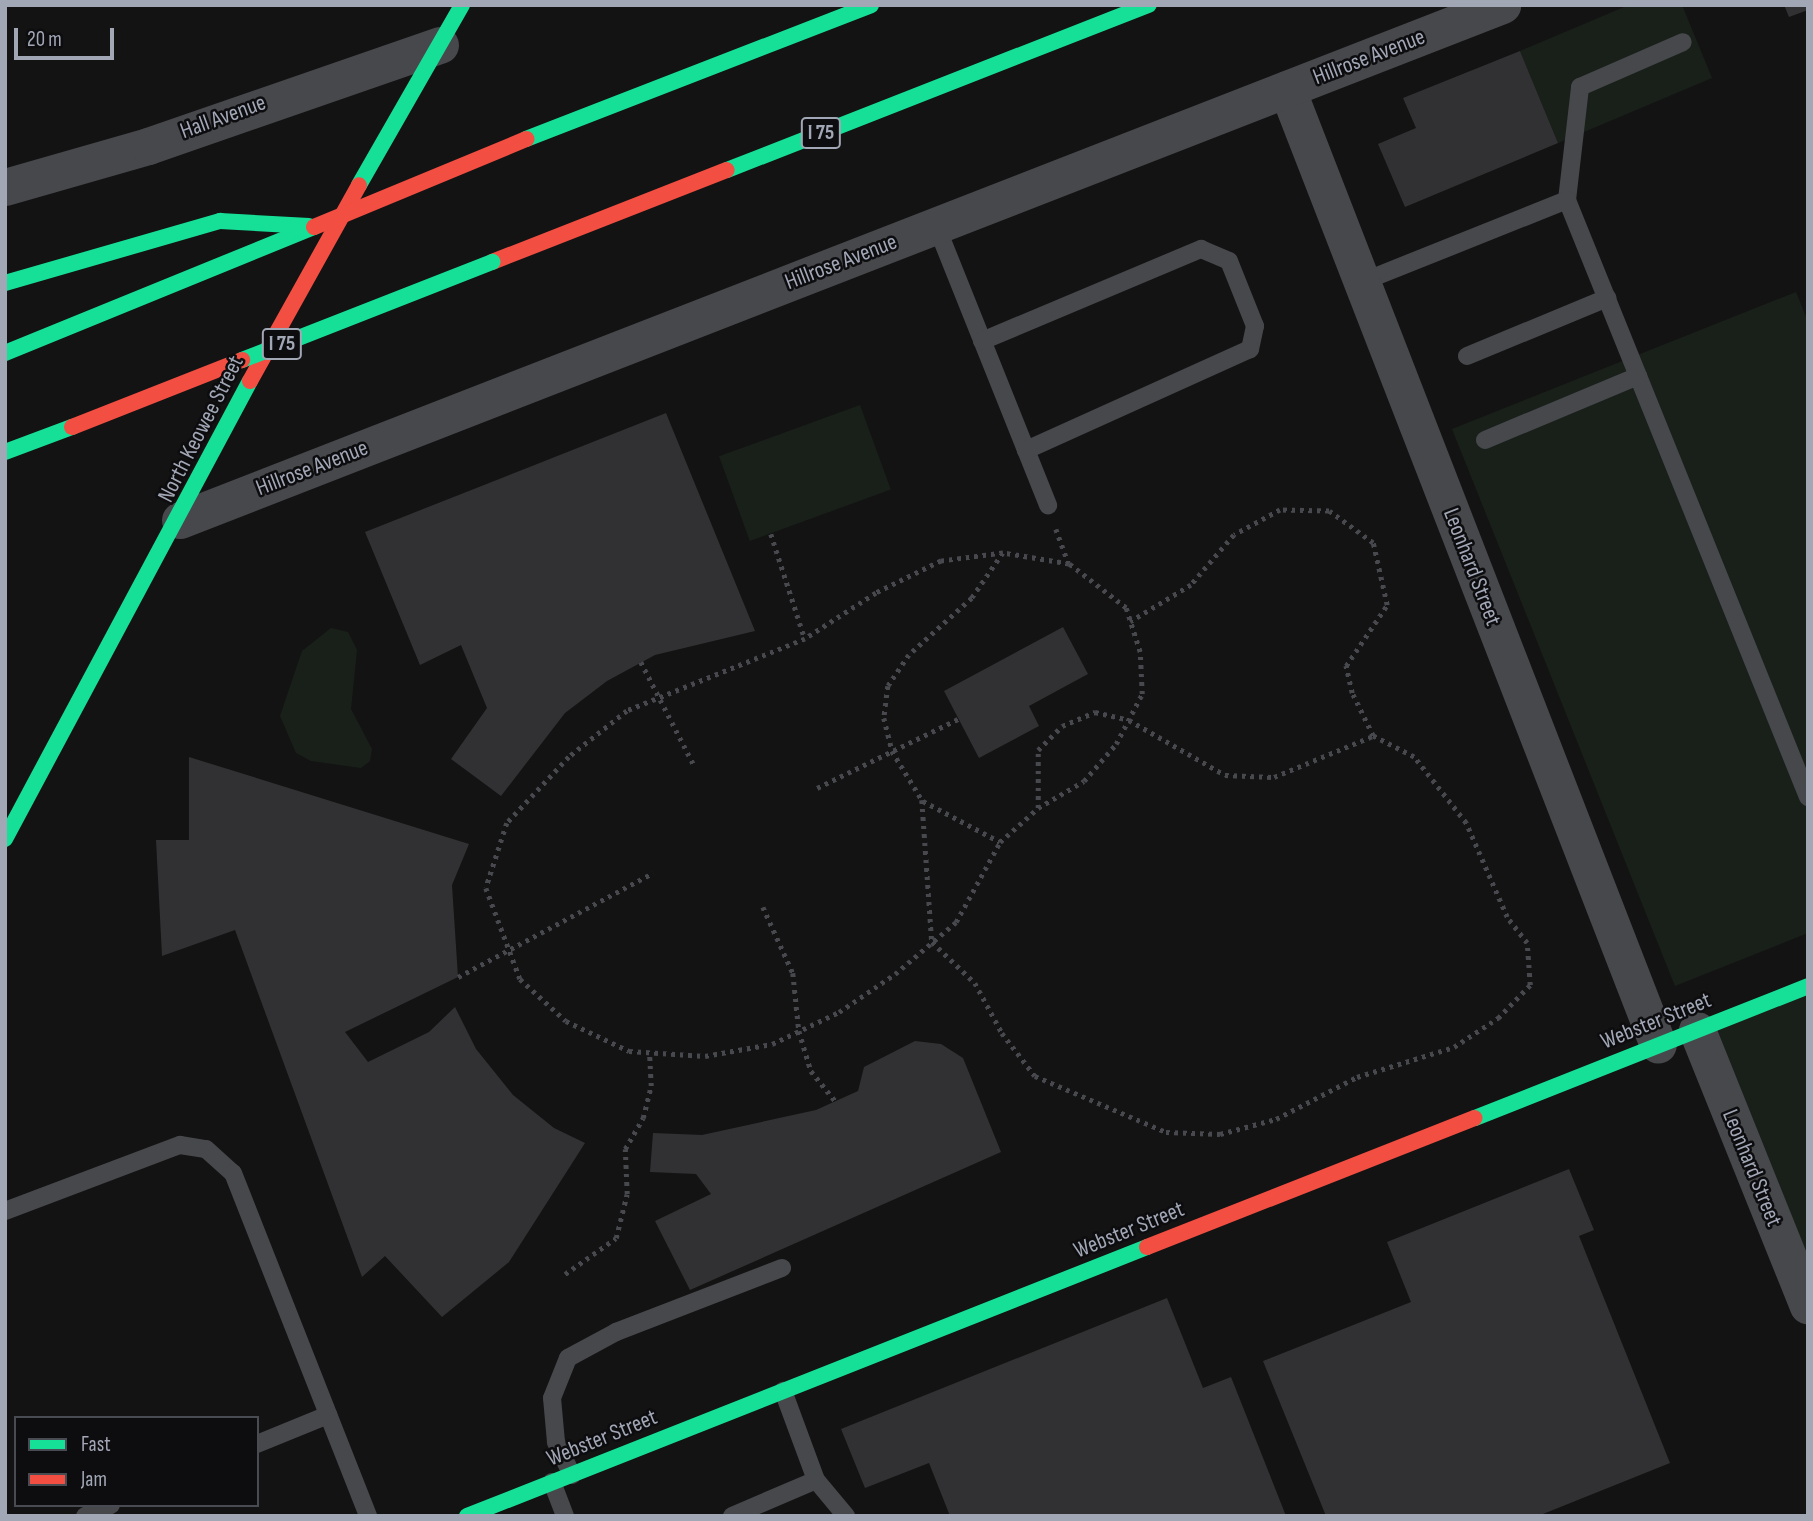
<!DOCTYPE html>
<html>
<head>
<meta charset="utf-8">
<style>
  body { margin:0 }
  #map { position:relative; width:1813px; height:1521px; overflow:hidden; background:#131313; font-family:"Sofia Sans Condensed",sans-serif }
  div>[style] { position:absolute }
  .green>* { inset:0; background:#19201a; transform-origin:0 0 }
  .building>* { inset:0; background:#313133 }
  .path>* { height:4.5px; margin-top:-2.25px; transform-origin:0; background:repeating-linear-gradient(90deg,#48494e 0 3.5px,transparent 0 8.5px) }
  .lane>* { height:18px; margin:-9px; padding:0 9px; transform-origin:9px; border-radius:9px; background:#47484c }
  .street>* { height:37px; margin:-18.5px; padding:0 18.5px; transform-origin:18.5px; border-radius:18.5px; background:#47484c }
  .fast>* { height:16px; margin:-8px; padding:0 8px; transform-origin:8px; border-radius:8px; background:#16e098 }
  .jam>* { height:16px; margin:-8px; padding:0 8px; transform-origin:8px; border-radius:8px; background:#f24e42 }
  .fast-bridge>* { height:16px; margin:-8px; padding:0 8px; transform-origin:8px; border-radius:8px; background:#16e098 }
  .jam-bridge>* { height:16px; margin:-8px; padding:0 8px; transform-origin:8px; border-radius:8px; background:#f24e42 }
  span { translate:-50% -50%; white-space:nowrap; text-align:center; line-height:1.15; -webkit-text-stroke:5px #0d0d0f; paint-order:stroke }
  .shield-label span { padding:2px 5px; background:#0d0d0f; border:2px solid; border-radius:5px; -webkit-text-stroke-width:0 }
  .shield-label { font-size:21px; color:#a2a7b6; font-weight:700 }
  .street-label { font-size:23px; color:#a2a7b6 }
  .frame { position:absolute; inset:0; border:7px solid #a2a7b6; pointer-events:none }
  .legend { position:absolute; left:14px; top:1416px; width:245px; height:91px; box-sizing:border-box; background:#0d0d0f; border:2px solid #494b52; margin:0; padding:9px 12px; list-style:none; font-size:21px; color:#a2a7b6 }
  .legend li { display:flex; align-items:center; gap:14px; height:35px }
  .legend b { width:35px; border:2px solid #494b52 }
  .scale { position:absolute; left:14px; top:28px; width:100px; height:32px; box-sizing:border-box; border:4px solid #a2a7b6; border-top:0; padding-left:9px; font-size:21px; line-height:24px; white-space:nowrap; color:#a2a7b6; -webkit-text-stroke:5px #0d0d0f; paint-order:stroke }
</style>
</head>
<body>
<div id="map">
  <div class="green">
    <i style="clip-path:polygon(1629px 5px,1682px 5px,1712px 78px,1558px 143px,1520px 51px)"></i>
    <i style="clip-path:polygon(1796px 292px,1808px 322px,1808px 933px,1675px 986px,1452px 429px)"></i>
    <i style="left:860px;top:405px;width:90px;height:150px;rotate:70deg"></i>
    <i style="clip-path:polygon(331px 628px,348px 632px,357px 650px,351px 709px,372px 749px,370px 761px,361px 768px,311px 761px,296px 753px,280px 716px,302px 651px)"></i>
    <i style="clip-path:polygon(1808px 986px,1808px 1306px,1697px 1030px)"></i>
  </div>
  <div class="building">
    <i style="clip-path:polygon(1784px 5px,1808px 5px,1808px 10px,1789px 17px)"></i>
    <i style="clip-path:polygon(1520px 51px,1558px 143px,1405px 207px,1378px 144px,1416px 128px,1403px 98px)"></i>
    <i style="clip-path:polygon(666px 413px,755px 631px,655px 655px,607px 681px,565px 713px,501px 796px,451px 759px,487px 708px,461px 645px,420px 665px,365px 532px)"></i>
    <i style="clip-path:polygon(1063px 627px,1088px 674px,1029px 706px,1039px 726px,979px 758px,944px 691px)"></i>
    <i style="clip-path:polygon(189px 757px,469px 844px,452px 885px,458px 977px,345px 1032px,368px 1062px,429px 1032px,455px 1007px,476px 1049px,513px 1095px,554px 1128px,585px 1143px,509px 1262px,442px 1317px,385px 1256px,362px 1277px,235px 930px,162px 956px,156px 840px,189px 840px)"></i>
    <i style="clip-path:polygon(915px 1041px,941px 1044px,963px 1058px,1001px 1152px,690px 1290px,655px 1221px,711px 1194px,696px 1174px,650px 1172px,653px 1133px,702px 1135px,816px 1110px,858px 1091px,864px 1067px)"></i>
    <i style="clip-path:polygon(1569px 1169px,1594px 1230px,1579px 1236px,1670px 1463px,1538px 1516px,1326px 1516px,1263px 1361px,1411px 1302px,1387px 1242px)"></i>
    <i style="clip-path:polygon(1167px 1298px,1203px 1388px,1231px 1377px,1286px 1516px,950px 1516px,929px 1463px,865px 1488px,841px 1429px)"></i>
  </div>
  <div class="path">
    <i style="left:1056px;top:529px;width:37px;rotate:70deg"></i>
    <i style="left:1069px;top:564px;width:67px;rotate:-170.5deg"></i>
    <i style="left:1003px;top:553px;width:63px;rotate:172.6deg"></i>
    <i style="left:941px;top:561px;width:72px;rotate:153.8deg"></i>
    <i style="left:876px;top:593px;width:85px;rotate:147.1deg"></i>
    <i style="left:805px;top:639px;width:192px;rotate:158deg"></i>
    <i style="left:627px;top:711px;width:74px;rotate:141.6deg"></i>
    <i style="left:569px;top:757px;width:91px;rotate:133.2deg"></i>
    <i style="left:507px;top:823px;width:68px;rotate:107.9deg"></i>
    <i style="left:486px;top:888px;width:97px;rotate:69.5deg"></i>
    <i style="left:520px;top:979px;width:62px;rotate:42.4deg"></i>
    <i style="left:566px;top:1021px;width:70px;rotate:25.5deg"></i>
    <i style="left:629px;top:1051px;width:76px;rotate:3.8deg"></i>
    <i style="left:705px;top:1056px;width:68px;rotate:-10.2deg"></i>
    <i style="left:772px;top:1044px;width:74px;rotate:-25.5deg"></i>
    <i style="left:839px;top:1012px;width:68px;rotate:-34.2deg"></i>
    <i style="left:895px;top:974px;width:80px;rotate:-40.4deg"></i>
    <i style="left:956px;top:922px;width:91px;rotate:-61.2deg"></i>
    <i style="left:1000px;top:842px;width:51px;rotate:-41.8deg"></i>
    <i style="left:1038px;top:808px;width:53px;rotate:-30.4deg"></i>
    <i style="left:1084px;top:781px;width:49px;rotate:-49.1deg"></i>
    <i style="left:1116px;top:744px;width:56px;rotate:-62.5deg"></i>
    <i style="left:1142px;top:694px;width:42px;rotate:-92.7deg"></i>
    <i style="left:1140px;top:652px;width:46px;rotate:-107.7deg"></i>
    <i style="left:1126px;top:608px;width:72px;rotate:-142.3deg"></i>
    <i style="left:771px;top:534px;width:110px;rotate:72.1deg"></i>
    <i style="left:1003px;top:553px;width:55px;rotate:124.6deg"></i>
    <i style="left:972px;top:598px;width:85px;rotate:137.9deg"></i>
    <i style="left:909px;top:655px;width:37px;rotate:124deg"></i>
    <i style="left:888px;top:686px;width:32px;rotate:97deg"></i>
    <i style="left:884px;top:718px;width:34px;rotate:76deg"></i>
    <i style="left:892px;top:751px;width:57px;rotate:58.5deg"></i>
    <i style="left:922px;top:800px;width:142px;rotate:86deg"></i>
    <i style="left:932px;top:942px;width:59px;rotate:43.6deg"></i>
    <i style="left:975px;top:983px;width:57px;rotate:61.6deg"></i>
    <i style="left:1002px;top:1033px;width:54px;rotate:52.5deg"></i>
    <i style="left:1035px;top:1076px;width:142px;rotate:23.1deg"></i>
    <i style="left:1166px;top:1132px;width:54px;rotate:2.1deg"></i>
    <i style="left:1220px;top:1134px;width:58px;rotate:-15deg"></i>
    <i style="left:1276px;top:1119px;width:91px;rotate:-27.4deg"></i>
    <i style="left:1357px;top:1077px;width:102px;rotate:-17.2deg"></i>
    <i style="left:1454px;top:1047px;width:53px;rotate:-33.4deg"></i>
    <i style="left:1498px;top:1018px;width:46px;rotate:-45.9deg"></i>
    <i style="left:1530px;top:985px;width:42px;rotate:-94.1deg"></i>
    <i style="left:1527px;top:943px;width:33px;rotate:-128deg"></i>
    <i style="left:1507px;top:917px;width:103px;rotate:-113.6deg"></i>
    <i style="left:1466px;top:823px;width:84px;rotate:-128.2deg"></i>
    <i style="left:1414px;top:757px;width:46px;rotate:-152.9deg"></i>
    <i style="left:1373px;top:736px;width:48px;rotate:-116deg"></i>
    <i style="left:1352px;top:693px;width:28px;rotate:-103deg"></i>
    <i style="left:1346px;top:666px;width:73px;rotate:-56.1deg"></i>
    <i style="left:1387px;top:605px;width:64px;rotate:-102.7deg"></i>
    <i style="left:1373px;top:543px;width:54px;rotate:-144deg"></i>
    <i style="left:1329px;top:511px;width:49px;rotate:-178.8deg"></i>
    <i style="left:1280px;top:510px;width:52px;rotate:151.5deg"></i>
    <i style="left:1234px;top:535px;width:66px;rotate:130.7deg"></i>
    <i style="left:1191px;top:585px;width:71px;rotate:148.8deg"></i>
    <i style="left:641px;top:662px;width:116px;rotate:62.8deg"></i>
    <i style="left:817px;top:788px;width:157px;rotate:-26.1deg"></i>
    <i style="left:923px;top:801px;width:87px;rotate:28deg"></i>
    <i style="left:1038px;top:808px;width:58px;rotate:-90deg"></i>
    <i style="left:1038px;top:750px;width:34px;rotate:-45deg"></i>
    <i style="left:1062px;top:726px;width:36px;rotate:-23deg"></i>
    <i style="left:1095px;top:712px;width:35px;rotate:13deg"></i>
    <i style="left:1129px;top:720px;width:111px;rotate:29.8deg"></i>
    <i style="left:1225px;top:775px;width:49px;rotate:2.3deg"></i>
    <i style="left:1274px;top:777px;width:107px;rotate:-22.5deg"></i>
    <i style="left:763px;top:907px;width:72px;rotate:65.6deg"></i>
    <i style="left:793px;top:973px;width:58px;rotate:84.1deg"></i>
    <i style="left:799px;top:1031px;width:42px;rotate:73.3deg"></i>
    <i style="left:811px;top:1071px;width:38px;rotate:51deg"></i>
    <i style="left:458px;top:977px;width:221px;rotate:-28.1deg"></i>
    <i style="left:565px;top:1274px;width:62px;rotate:-35.2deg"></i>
    <i style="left:616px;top:1238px;width:45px;rotate:-76deg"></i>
    <i style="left:627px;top:1194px;width:45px;rotate:-92.5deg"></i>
    <i style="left:625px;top:1149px;width:36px;rotate:-60deg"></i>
    <i style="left:643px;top:1118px;width:33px;rotate:-76deg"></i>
    <i style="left:651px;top:1086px;width:34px;rotate:-93deg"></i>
  </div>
  <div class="lane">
    <i style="left:1567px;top:200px;width:114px;rotate:-83.4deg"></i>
    <i style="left:1580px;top:87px;width:112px;rotate:-23.6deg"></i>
    <i style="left:936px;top:225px;width:302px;rotate:68.2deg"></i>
    <i style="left:1362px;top:282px;width:221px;rotate:-21.8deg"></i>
    <i style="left:1567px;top:200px;width:644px;rotate:68.02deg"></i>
    <i style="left:982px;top:341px;width:238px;rotate:-22.8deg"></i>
    <i style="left:1201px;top:249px;width:30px;rotate:23deg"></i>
    <i style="left:1229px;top:261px;width:70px;rotate:68.2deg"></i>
    <i style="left:1255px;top:326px;width:24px;rotate:102deg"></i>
    <i style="left:1250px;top:349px;width:246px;rotate:155.7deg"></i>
    <i style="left:1467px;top:356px;width:152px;rotate:-22.5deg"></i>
    <i style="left:1485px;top:440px;width:166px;rotate:-22.7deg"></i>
    <i style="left:5px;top:1211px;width:187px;rotate:-20.7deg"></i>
    <i style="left:180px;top:1145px;width:26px;rotate:9deg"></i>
    <i style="left:206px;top:1149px;width:36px;rotate:42deg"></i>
    <i style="left:233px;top:1173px;width:369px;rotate:68.5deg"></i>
    <i style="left:257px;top:1444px;width:77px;rotate:-22.2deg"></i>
    <i style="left:572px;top:1475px;width:37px;rotate:-116deg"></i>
    <i style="left:556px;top:1442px;width:44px;rotate:-95.2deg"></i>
    <i style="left:552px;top:1398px;width:43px;rotate:-68.2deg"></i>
    <i style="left:568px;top:1358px;width:55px;rotate:-28.4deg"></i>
    <i style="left:616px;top:1332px;width:178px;rotate:-21.1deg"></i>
    <i style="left:816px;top:1480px;width:47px;rotate:50.2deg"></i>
    <i style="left:552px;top:1482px;width:36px;rotate:69deg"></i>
    <i style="left:85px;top:1516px;width:28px;rotate:-23deg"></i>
    <i style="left:732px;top:1516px;width:91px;rotate:-23.2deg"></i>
    <i style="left:816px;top:1480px;width:95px;rotate:-110.3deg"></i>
  </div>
  <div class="street">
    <i style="left:1287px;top:89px;width:1025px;rotate:68.79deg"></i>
    <i style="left:5px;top:187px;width:149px;rotate:-16deg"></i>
    <i style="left:148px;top:146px;width:309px;rotate:-19.1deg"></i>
    <i style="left:180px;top:520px;width:1419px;rotate:-21.28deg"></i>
    <i style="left:1697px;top:1030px;width:297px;rotate:68.1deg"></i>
  </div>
  <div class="fast">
    <i style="left:526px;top:139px;width:370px;rotate:-21.2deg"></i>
    <i style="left:727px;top:170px;width:453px;rotate:-21.4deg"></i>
    <i style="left:359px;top:185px;width:207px;rotate:-60.2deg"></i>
    <i style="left:5px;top:283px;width:224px;rotate:-16.1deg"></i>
    <i style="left:220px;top:221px;width:89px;rotate:3.2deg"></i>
    <i style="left:5px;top:353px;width:334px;rotate:-22.2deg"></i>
    <i style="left:5px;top:452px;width:72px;rotate:-20.5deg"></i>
    <i style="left:5px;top:839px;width:519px;rotate:-61.86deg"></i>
    <i style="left:1475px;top:1118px;width:358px;rotate:-21.6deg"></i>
    <i style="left:467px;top:1516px;width:731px;rotate:-21.58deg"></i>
  </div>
  <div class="jam">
    <i style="left:492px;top:262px;width:252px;rotate:-21.4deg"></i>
    <i style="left:250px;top:381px;width:224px;rotate:-60.9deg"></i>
    <i style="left:1147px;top:1247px;width:352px;rotate:-21.5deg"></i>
  </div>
  <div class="fast-bridge">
    <i style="left:242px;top:360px;width:269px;rotate:-21.4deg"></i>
  </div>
  <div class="jam-bridge">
    <i style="left:314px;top:227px;width:230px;rotate:-22.5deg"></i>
    <i style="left:72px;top:427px;width:183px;rotate:-21.5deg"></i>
  </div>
  <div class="shield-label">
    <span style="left:821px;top:133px">I 75</span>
    <span style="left:282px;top:344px">I 75</span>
  </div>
  <div class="street-label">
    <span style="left:1369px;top:57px;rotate:-21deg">Hillrose Avenue</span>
    <span style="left:223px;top:117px;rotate:-20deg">Hall Avenue</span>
    <span style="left:841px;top:262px;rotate:-21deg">Hillrose Avenue</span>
    <span style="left:201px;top:429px;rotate:-63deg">North Keowee Street</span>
    <span style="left:312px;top:468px;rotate:-21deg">Hillrose Avenue</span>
    <span style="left:1472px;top:567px;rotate:69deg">Leonhard Street</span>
    <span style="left:1656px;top:1021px;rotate:-22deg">Webster Street</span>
    <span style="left:1752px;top:1168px;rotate:68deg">Leonhard Street</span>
    <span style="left:1129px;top:1230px;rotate:-22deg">Webster Street</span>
    <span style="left:602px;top:1438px;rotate:-22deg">Webster Street</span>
  </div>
  <div class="frame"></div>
  <ul class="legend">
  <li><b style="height:9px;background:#16e098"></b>Fast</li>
  <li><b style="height:9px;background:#f24e42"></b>Jam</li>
  </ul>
  <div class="scale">20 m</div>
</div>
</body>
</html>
